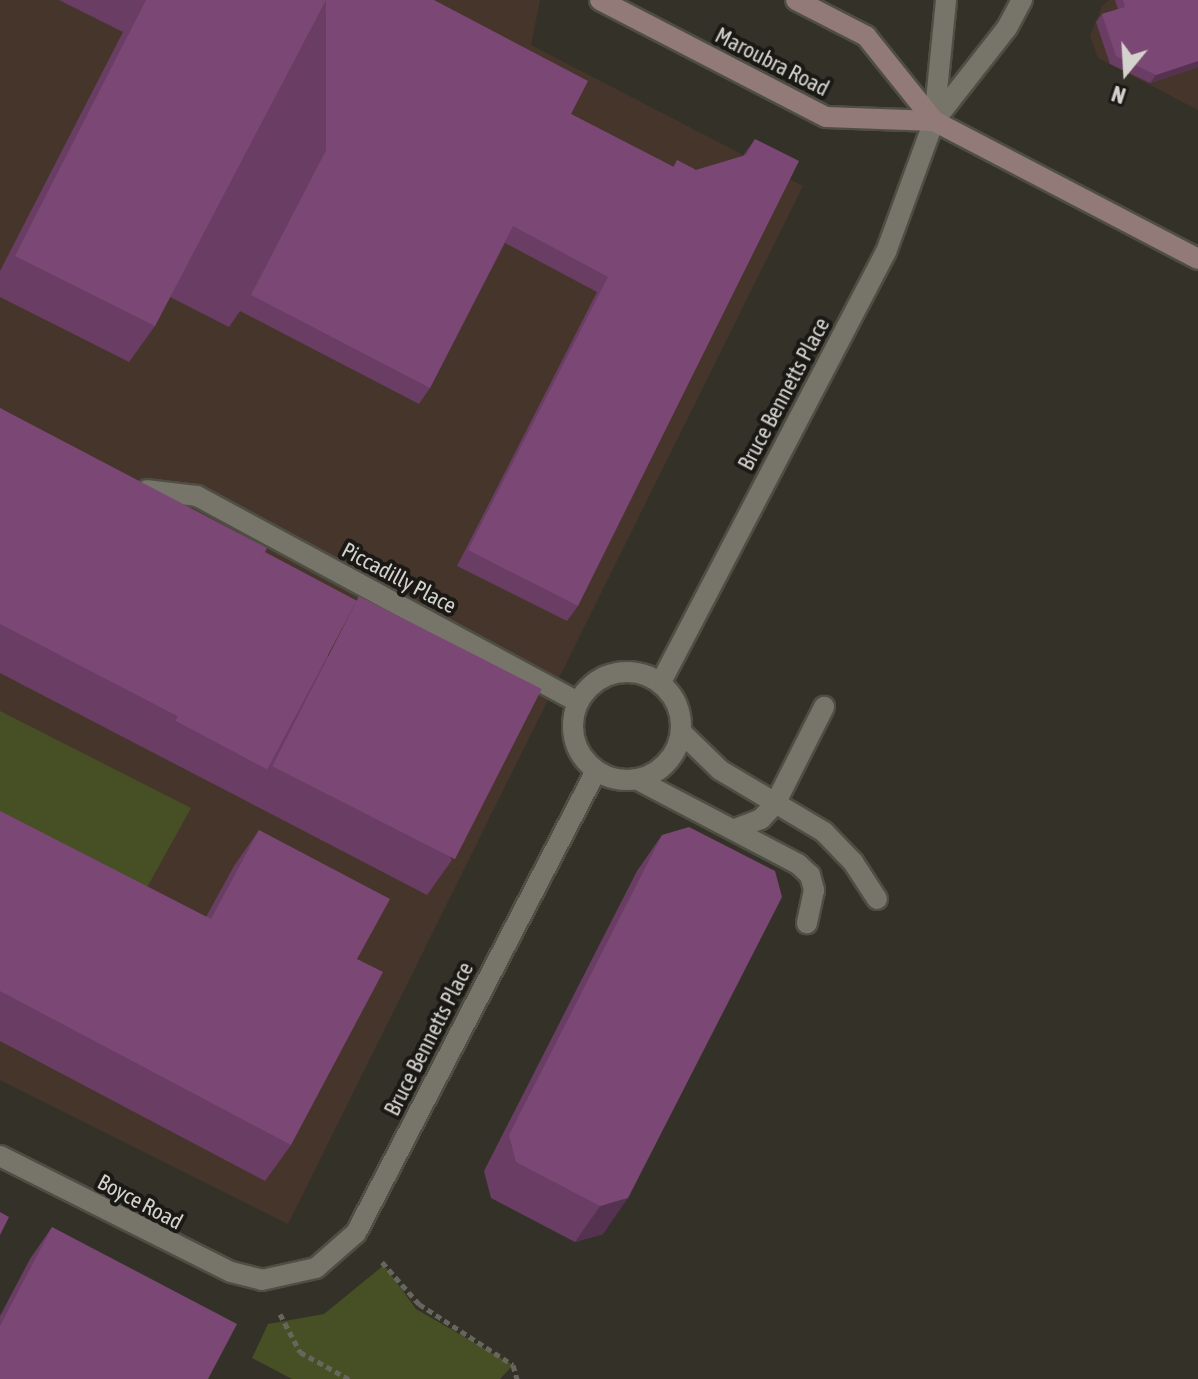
<!DOCTYPE html>
<html>
<head>
<meta charset="utf-8">
<style>
  body { margin:0 }
  #map { position:relative; width:1198px; height:1379px; overflow:hidden; background:#343228; font-family:"Asap Condensed",sans-serif }
  div>[style] { position:absolute }
  .commercial>* { inset:0; background:#46352b }
  .green>* { inset:0; background:#465024 }
  .path>* { height:5px; margin-top:-2.5px; transform-origin:0; background:repeating-linear-gradient(90deg,#67655d 0 6px,transparent 0 10px) }
  .roads { filter:drop-shadow(2px 0 #4f4e45) drop-shadow(-2px 0 #4f4e45) drop-shadow(0 2px #4f4e45) drop-shadow(0 -2px #4f4e45) }
  .service>* { height:20px; margin:-10px; padding:0 10px; transform-origin:10px; border-radius:10px; background:#77756a }
  .minor>* { height:20px; margin:-10px; padding:0 10px; transform-origin:10px; border-radius:10px; background:#77756a }
  .minor>.ring { margin:-10px; padding:0; box-sizing:content-box; background:none; border:20px solid #77756a; border-radius:50% }
  .tertiary>* { height:20px; margin:-10px; padding:0 10px; transform-origin:10px; border-radius:10px; background:#77756a }
  .secondary>* { height:20px; margin:-10px; padding:0 10px; transform-origin:10px; border-radius:10px; background:#917a77 }
  .wall>* { inset:0; background:#6a3d64 }
  .shaded-wall>* { inset:0; background:#563251 }
  .building>* { inset:0; background:#7b4774; transform-origin:0 0 }
  span { translate:-50% -50%; white-space:nowrap; text-align:center; line-height:1.15; -webkit-text-stroke:8px #1a1915; paint-order:stroke }
  .street-label { font-size:22px; color:#d4d2cc }
  .north { position:absolute; left:1086px; top:32px; width:80px; height:80px; -webkit-text-stroke:6px #1a1915; paint-order:stroke; rotate:198deg; font-size:22px; font-weight:700; line-height:32px; text-align:center; color:#d4d2cc }
  .north::after { content:''; display:block; margin:auto; width:28px; height:36px; background:#d4d2cc; clip-path:polygon(50% 0,100% 100%,50% 72%,0 100%) }
</style>
</head>
<body>
<div id="map">
  <div class="commercial">
    <i style="clip-path:polygon(0 0,540px 0,531px 45px,803px 186px,288px 1224px,0 1080px)"></i>
    <i style="clip-path:polygon(1109px 0,1198px 0,1198px 110px,1098px 58px,1090px 36px,1102px 6px)"></i>
  </div>
  <div class="green">
    <i style="clip-path:polygon(0 711px,191px 808px,145px 891px,0 817px)"></i>
    <i style="clip-path:polygon(384px 1265px,416px 1309px,513px 1365px,500px 1379px,292px 1379px,252px 1358px,268px 1324px,324px 1314px)"></i>
  </div>
  <div class="path">
    <i style="left:382px;top:1262px;width:56px;rotate:48.6deg"></i>
    <i style="left:419px;top:1304px;width:112px;rotate:33deg"></i>
    <i style="left:513px;top:1365px;width:15px;rotate:74deg"></i>
    <i style="left:280px;top:1314px;width:43px;rotate:62.2deg"></i>
    <i style="left:300px;top:1352px;width:56px;rotate:28.9deg"></i>
  </div>
  <div class="roads">
    <div class="service">
      <i style="left:147px;top:490px;width:50px;rotate:6.8deg"></i>
      <i style="left:682px;top:733px;width:53px;rotate:44.2deg"></i>
      <i style="left:720px;top:770px;width:121px;rotate:30.8deg"></i>
      <i style="left:824px;top:832px;width:42px;rotate:46deg"></i>
      <i style="left:853px;top:862px;width:44px;rotate:57deg"></i>
      <i style="left:638px;top:780px;width:181px;rotate:27.7deg"></i>
      <i style="left:798px;top:864px;width:16px;rotate:43deg"></i>
      <i style="left:810px;top:875px;width:16px;rotate:75deg"></i>
      <i style="left:814px;top:890px;width:34px;rotate:102deg"></i>
      <i style="left:735px;top:829px;width:28px;rotate:-21deg"></i>
      <i style="left:761px;top:819px;width:21px;rotate:-47deg"></i>
      <i style="left:775px;top:804px;width:109px;rotate:-63.2deg"></i>
    </div>
    <div class="minor">
      <i style="left:197px;top:496px;width:433px;rotate:28.4deg"></i>
      <i class="ring" style="left:573px;top:672px;width:88px;height:88px"></i>
      <i style="left:661px;top:682px;width:485px;rotate:-62.4deg"></i>
      <i style="left:886px;top:252px;width:140px;rotate:-69.9deg"></i>
      <i style="left:0;top:1156px;width:258px;rotate:26.7deg"></i>
      <i style="left:231px;top:1272px;width:32px;rotate:14deg"></i>
      <i style="left:262px;top:1280px;width:55px;rotate:-12.5deg"></i>
      <i style="left:316px;top:1268px;width:53px;rotate:-41.2deg"></i>
      <i style="left:356px;top:1233px;width:521px;rotate:-62.55deg"></i>
    </div>
    <div class="tertiary">
      <i style="left:934px;top:121px;width:118px;rotate:-51.9deg"></i>
      <i style="left:1007px;top:28px;width:32px;rotate:-62deg"></i>
      <i style="left:934px;top:121px;width:122px;rotate:-84.3deg"></i>
    </div>
    <div class="secondary">
      <i style="left:600px;top:0;width:254px;rotate:27.4deg"></i>
      <i style="left:826px;top:117px;width:108px;rotate:2.1deg"></i>
      <i style="left:796px;top:0;width:79px;rotate:27.2deg"></i>
      <i style="left:866px;top:36px;width:109px;rotate:51.3deg"></i>
      <i style="left:934px;top:121px;width:298px;rotate:27.6deg"></i>
    </div>
  </div>
  <div class="wall">
    <i style="clip-path:polygon(59px 0,434px 0,571px 114px,673px 167px,677px 160px,696px 170px,743px 156px,755px 139px,578px 606px,567px 621px,457px 566px,597px 292px,505px 243px,430px 388px,419px 404px,240px 311px,229px 327px,170px 297px,155px 326px,129px 362px,0 297px,0 271px,123px 32px)"></i>
    <i style="clip-path:polygon(1115px 0,1198px 0,1198px 67px,1150px 83px,1110px 64px,1096px 22px,1102px 14px,1118px 9px)"></i>
    <i style="clip-path:polygon(0 408px,265px 552px,452px 860px,427px 895px,0 673px)"></i>
    <i style="clip-path:polygon(0 811px,206px 917px,234px 866px,259px 830px,357px 959px,291px 1145px,265px 1181px,0 1041px)"></i>
    <i style="clip-path:polygon(662px 835px,603px 1234px,575px 1242px,491px 1198px,484px 1171px,637px 871px)"></i>
    <i style="clip-path:polygon(52px 1227px,0 1379px,0 1316px,30px 1259px)"></i>
  </div>
  <div class="shaded-wall">
    <i style="clip-path:polygon(1198px 61px,1198px 67px,1150px 83px,1156px 75px)"></i>
    <i style="clip-path:polygon(628px 1198px,603px 1234px,575px 1242px,600px 1206px)"></i>
  </div>
  <div class="building">
    <i style="clip-path:polygon(146px 0,326px 0,155px 326px,15px 256px)"></i>
    <i style="left:326px;top:0;width:78px;height:296px"></i>
    <i style="clip-path:polygon(404px 0,434px 0,588px 81px,571px 114px,674px 167px,677px 160px,696px 170px,746px 155px,755px 139px,799px 161px,578px 606px,468px 550px,608px 277px,513px 226px,430px 388px,251px 295px)"></i>
    <i style="clip-path:polygon(1123px 0,1198px 0,1198px 61px,1156px 75px,1116px 56px,1102px 14px,1125px 7px)"></i>
    <i style="clip-path:polygon(0 408px,267px 548px,181px 718px,0 624px)"></i>
    <i style="left:265px;top:552px;width:104px;height:191px;rotate:28deg"></i>
    <i style="left:359px;top:596px;width:205px;height:191px;rotate:27deg"></i>
    <i style="clip-path:polygon(0 811px,211px 919px,259px 830px,390px 899px,357px 959px,383px 972px,291px 1145px,0 991px)"></i>
    <i style="clip-path:polygon(689px 827px,775px 871px,782px 897px,628px 1198px,600px 1206px,516px 1162px,509px 1135px,662px 835px)"></i>
    <i style="clip-path:polygon(0 1212px,9px 1217px,0 1235px)"></i>
    <i style="clip-path:polygon(52px 1227px,237px 1324px,208px 1379px,0 1379px,0 1326px)"></i>
  </div>
  <div class="street-label">
    <span style="left:772px;top:62px;rotate:27deg">Maroubra Road</span>
    <span style="left:784px;top:394px;rotate:-62deg">Bruce Bennetts Place</span>
    <span style="left:399px;top:578px;rotate:28deg">Piccadilly Place</span>
    <span style="left:429px;top:1039px;rotate:-63deg">Bruce Bennetts Place</span>
    <span style="left:140px;top:1202px;rotate:28deg">Boyce Road</span>
  </div>
  <div class="north">N</div>
</div>
</body>
</html>
